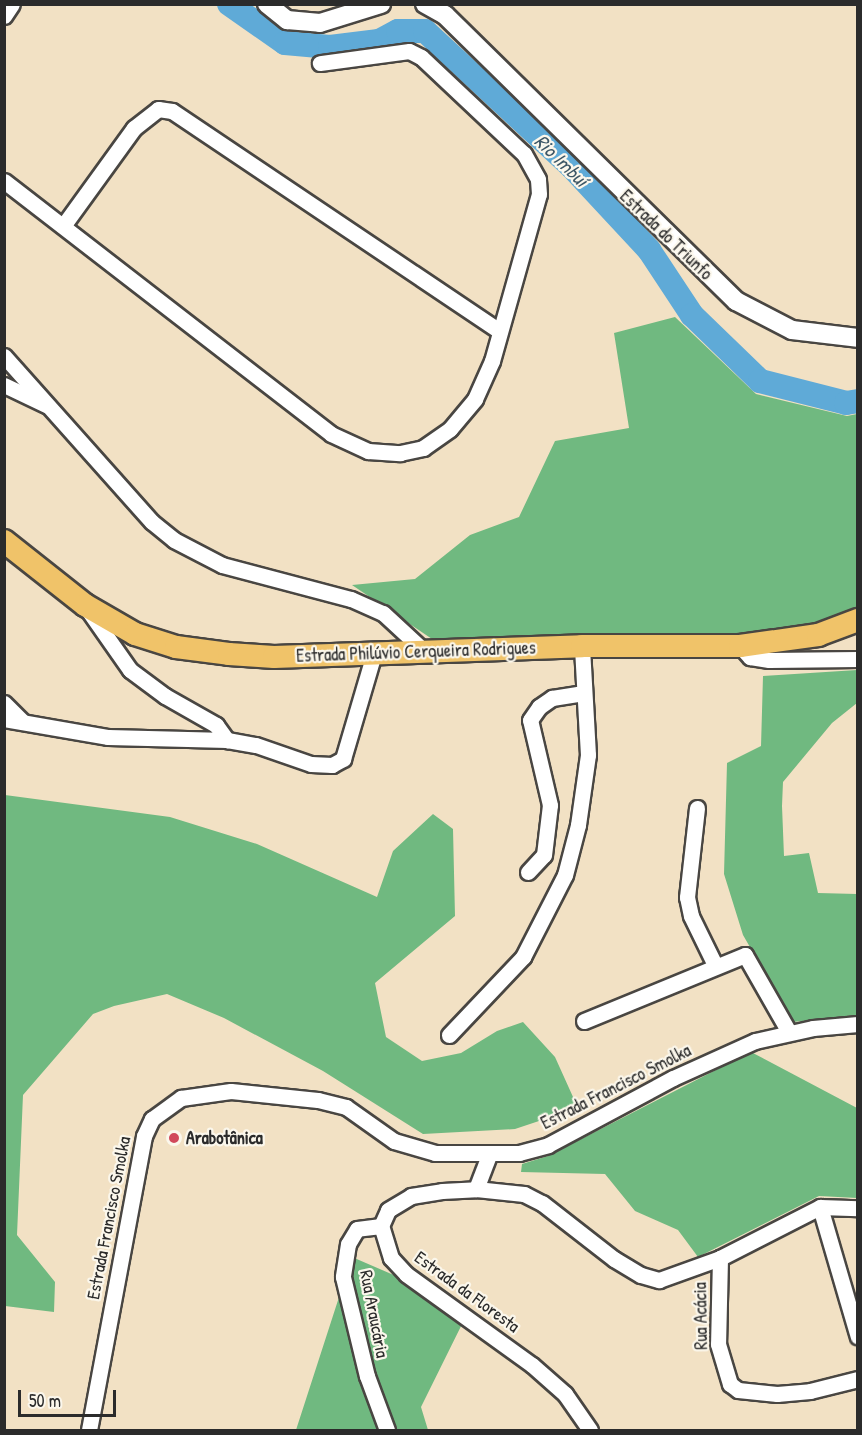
<!DOCTYPE html>
<html>
<head>
<meta charset="utf-8">
<style>
  body { margin:0 }
  #map { position:relative; width:862px; height:1435px; overflow:hidden; background:#f2e1c4; font-family:"Patrick Hand",sans-serif }
  div>[style] { position:absolute }
  .forest>* { inset:0; background:#70b980 }
  .river>* { height:24px; margin:-12px; padding:0 12px; transform-origin:12px; border-radius:12px; background:#5faad7 }
  .roads { filter:drop-shadow(2px 0 #494642) drop-shadow(-2px 0 #494642) drop-shadow(0 2px #494642) drop-shadow(0 -2px #494642) }
  .minor>* { height:15px; margin:-7.5px; padding:0 7.5px; transform-origin:7.5px; border-radius:7.5px; background:#fff }
  .tertiary>* { height:18px; margin:-9px; padding:0 9px; transform-origin:9px; border-radius:9px; background:#fff }
  .primary>* { height:22px; margin:-11px; padding:0 11px; transform-origin:11px; border-radius:11px; background:#f0c369 }
  .dots>* { width:16px; height:16px; translate:-50% -50%; box-sizing:border-box; border:3px solid #fbf7ec; border-radius:50% }
  span { translate:-50% -50%; white-space:nowrap; text-align:center; line-height:1.15; -webkit-text-stroke:4.5px #fbf7ec; paint-order:stroke }
  .street-label { font-size:18px; color:#2b2b2b }
  .poi-label { font-size:18px; color:#2b2b2b; font-weight:700 }
  .left { translate:0 -50%; text-align:left }
  .water-label { font-size:20px; color:#3d5767; font-style:italic }
  .frame { position:absolute; inset:0; border:6px solid #2b2b2b; pointer-events:none }
  .scale { position:absolute; left:18px; top:1390px; width:98px; height:27px; box-sizing:border-box; border:3px solid #2b2b2b; border-top:0; padding-left:8px; font-size:18px; line-height:21px; white-space:nowrap; color:#2b2b2b; -webkit-text-stroke:4px #fbf7ec; paint-order:stroke }
</style>
</head>
<body>
<div id="map">
  <div class="forest">
    <i style="clip-path:polygon(675px 317px,756px 394px,847px 416px,857px 414px,857px 611px,824px 624px,734px 634px,432px 639px,352px 585px,415px 579px,470px 535px,519px 517px,555px 441px,629px 428px,614px 333px)"></i>
    <i style="clip-path:polygon(857px 670px,857px 703px,832px 723px,783px 782px,782px 806px,784px 856px,809px 853px,818px 893px,857px 894px,857px 1015px,793px 1022px,743px 935px,724px 874px,727px 763px,761px 746px,763px 676px)"></i>
    <i style="clip-path:polygon(5px 795px,170px 817px,257px 844px,377px 897px,393px 851px,433px 814px,453px 829px,455px 916px,375px 983px,386px 1037px,422px 1061px,461px 1053px,497px 1031px,523px 1022px,555px 1057px,578px 1108px,515px 1129px,423px 1134px,323px 1071px,224px 1018px,167px 994px,114px 1006px,93px 1014px,23px 1095px,17px 1235px,55px 1282px,54px 1312px,5px 1306px)"></i>
    <i style="clip-path:polygon(751px 1052px,857px 1108px,857px 1198px,819px 1196px,698px 1257px,678px 1230px,635px 1211px,605px 1174px,521px 1172px,522px 1164px,548px 1156px)"></i>
    <i style="clip-path:polygon(352px 1257px,470px 1308px,421px 1407px,428px 1430px,296px 1430px)"></i>
  </div>
  <div class="river">
    <i style="left:229px;top:4px;width:68px;rotate:34.9deg"></i>
    <i style="left:285px;top:43px;width:45px;rotate:5.1deg"></i>
    <i style="left:330px;top:47px;width:49px;rotate:-7deg"></i>
    <i style="left:379px;top:41px;width:21px;rotate:-28deg"></i>
    <i style="left:398px;top:31px;width:27px"></i>
    <i style="left:425px;top:31px;width:199px;rotate:42.8deg"></i>
    <i style="left:571px;top:166px;width:115px;rotate:47.1deg"></i>
    <i style="left:649px;top:250px;width:78px;rotate:56.5deg"></i>
    <i style="left:692px;top:315px;width:95px;rotate:44.1deg"></i>
    <i style="left:760px;top:381px;width:89px;rotate:14.3deg"></i>
    <i style="left:846px;top:403px;width:12px;rotate:-9deg"></i>
  </div>
  <div class="roads">
    <div class="minor">
      <i style="left:4px;top:16px;width:14px;rotate:-56deg"></i>
      <i style="left:4px;top:181px;width:413px;rotate:37.7deg"></i>
      <i style="left:331px;top:434px;width:41px;rotate:24.7deg"></i>
      <i style="left:368px;top:451px;width:32px;rotate:4deg"></i>
      <i style="left:400px;top:453px;width:24px;rotate:-12deg"></i>
      <i style="left:423px;top:448px;width:33px;rotate:-35deg"></i>
      <i style="left:450px;top:429px;width:39px;rotate:-50deg"></i>
      <i style="left:475px;top:399px;width:42px;rotate:-65.9deg"></i>
      <i style="left:492px;top:361px;width:173px;rotate:-74.3deg"></i>
      <i style="left:539px;top:194px;width:15px;rotate:-94deg"></i>
      <i style="left:538px;top:179px;width:29px;rotate:-119deg"></i>
      <i style="left:524px;top:154px;width:141px;rotate:-136.7deg"></i>
      <i style="left:421px;top:57px;width:13px;rotate:-153deg"></i>
      <i style="left:409px;top:51px;width:90px;rotate:172.3deg"></i>
      <i style="left:63px;top:226px;width:121px;rotate:-54.1deg"></i>
      <i style="left:134px;top:128px;width:31px;rotate:-38deg"></i>
      <i style="left:158px;top:109px;width:14px;rotate:8deg"></i>
      <i style="left:172px;top:111px;width:394px;rotate:33.9deg"></i>
      <i style="left:4px;top:356px;width:222px;rotate:48.3deg"></i>
      <i style="left:152px;top:522px;width:28px;rotate:39deg"></i>
      <i style="left:174px;top:540px;width:54px;rotate:27.5deg"></i>
      <i style="left:222px;top:565px;width:133px;rotate:14.8deg"></i>
      <i style="left:351px;top:599px;width:35px;rotate:24deg"></i>
      <i style="left:383px;top:613px;width:56px;rotate:42.8deg"></i>
      <i style="left:4px;top:385px;width:47px;rotate:25.5deg"></i>
      <i style="left:88px;top:610px;width:73px;rotate:55deg"></i>
      <i style="left:130px;top:670px;width:44px;rotate:36.6deg"></i>
      <i style="left:165px;top:696px;width:59px;rotate:29.6deg"></i>
      <i style="left:216px;top:725px;width:19px;rotate:54deg"></i>
      <i style="left:740px;top:646px;width:15px;rotate:48deg"></i>
      <i style="left:750px;top:657px;width:19px;rotate:9deg"></i>
      <i style="left:769px;top:660px;width:89px;rotate:-0.6deg"></i>
      <i style="left:4px;top:703px;width:27px;rotate:45deg"></i>
      <i style="left:4px;top:719px;width:106px;rotate:9.8deg"></i>
      <i style="left:108px;top:737px;width:119px;rotate:1.4deg"></i>
      <i style="left:227px;top:740px;width:29px;rotate:10deg"></i>
      <i style="left:256px;top:745px;width:58px;rotate:19.1deg"></i>
      <i style="left:311px;top:764px;width:21px;rotate:3deg"></i>
      <i style="left:332px;top:765px;width:13px;rotate:-29deg"></i>
      <i style="left:343px;top:759px;width:109px;rotate:-73.6deg"></i>
      <i style="left:697px;top:808px;width:90px;rotate:96.4deg"></i>
      <i style="left:687px;top:897px;width:19px;rotate:78deg"></i>
      <i style="left:691px;top:916px;width:55px;rotate:63.9deg"></i>
      <i style="left:528px;top:872px;width:23px;rotate:-47deg"></i>
      <i style="left:544px;top:855px;width:50px;rotate:-83.2deg"></i>
      <i style="left:550px;top:805px;width:87px;rotate:-103.2deg"></i>
      <i style="left:530px;top:720px;width:16px;rotate:-55deg"></i>
      <i style="left:539px;top:707px;width:16px;rotate:-35deg"></i>
      <i style="left:552px;top:698px;width:32px;rotate:-9deg"></i>
      <i style="left:584px;top:1021px;width:174px;rotate:-22.3deg"></i>
      <i style="left:745px;top:955px;width:89px;rotate:60.3deg"></i>
      <i style="left:449px;top:1035px;width:108px;rotate:-46.5deg"></i>
      <i style="left:523px;top:957px;width:92px;rotate:-62.9deg"></i>
      <i style="left:565px;top:875px;width:52px;rotate:-75.4deg"></i>
      <i style="left:578px;top:825px;width:71px;rotate:-81.9deg"></i>
      <i style="left:588px;top:755px;width:109px;rotate:-93.2deg"></i>
      <i style="left:476px;top:1189px;width:36px;rotate:-69deg"></i>
      <i style="left:820px;top:1207px;width:135px;rotate:73.7deg"></i>
      <i style="left:381px;top:1226px;width:24px;rotate:173deg"></i>
      <i style="left:357px;top:1229px;width:17px;rotate:121deg"></i>
      <i style="left:348px;top:1244px;width:33px;rotate:99deg"></i>
      <i style="left:343px;top:1277px;width:102px;rotate:76.4deg"></i>
      <i style="left:367px;top:1376px;width:58px;rotate:69.7deg"></i>
      <i style="left:720px;top:1258px;width:86px;rotate:91.3deg"></i>
      <i style="left:718px;top:1344px;width:42px;rotate:73.3deg"></i>
      <i style="left:730px;top:1384px;width:10px;rotate:37deg"></i>
      <i style="left:738px;top:1390px;width:39px;rotate:6deg"></i>
      <i style="left:777px;top:1394px;width:33px;rotate:-5deg"></i>
      <i style="left:810px;top:1391px;width:49px;rotate:-14deg"></i>
      <i style="left:89px;top:1430px;width:299px;rotate:-79.4deg"></i>
      <i style="left:144px;top:1136px;width:19px;rotate:-65deg"></i>
      <i style="left:152px;top:1119px;width:36px;rotate:-36deg"></i>
      <i style="left:181px;top:1098px;width:50px;rotate:-8deg"></i>
      <i style="left:231px;top:1091px;width:87px;rotate:5.9deg"></i>
      <i style="left:318px;top:1100px;width:29px;rotate:14deg"></i>
      <i style="left:346px;top:1107px;width:59px;rotate:35.3deg"></i>
      <i style="left:394px;top:1141px;width:43px;rotate:16.3deg"></i>
      <i style="left:435px;top:1153px;width:84px"></i>
      <i style="left:519px;top:1153px;width:30px;rotate:-15deg"></i>
      <i style="left:548px;top:1145px;width:142px;rotate:-28.2deg"></i>
      <i style="left:673px;top:1078px;width:90px;rotate:-24.3deg"></i>
      <i style="left:755px;top:1041px;width:59px;rotate:-12.6deg"></i>
      <i style="left:813px;top:1028px;width:45px;rotate:-5.1deg"></i>
      <i style="left:590px;top:1430px;width:44px;rotate:-124.8deg"></i>
      <i style="left:565px;top:1394px;width:44px;rotate:-138.7deg"></i>
      <i style="left:532px;top:1365px;width:155px;rotate:-144.2deg"></i>
      <i style="left:406px;top:1274px;width:22px;rotate:-133deg"></i>
      <i style="left:391px;top:1258px;width:34px;rotate:-107deg"></i>
      <i style="left:381px;top:1226px;width:17px;rotate:-66deg"></i>
      <i style="left:388px;top:1210px;width:27px;rotate:-31deg"></i>
      <i style="left:411px;top:1196px;width:31px;rotate:-9deg"></i>
      <i style="left:442px;top:1191px;width:34px;rotate:-3deg"></i>
      <i style="left:476px;top:1189px;width:48px;rotate:5.9deg"></i>
      <i style="left:524px;top:1194px;width:20px;rotate:27deg"></i>
      <i style="left:542px;top:1203px;width:91px;rotate:37.9deg"></i>
      <i style="left:614px;top:1259px;width:31px;rotate:31deg"></i>
      <i style="left:641px;top:1275px;width:19px;rotate:16deg"></i>
      <i style="left:659px;top:1280px;width:65px;rotate:-19.8deg"></i>
      <i style="left:720px;top:1258px;width:112px;rotate:-27deg"></i>
      <i style="left:820px;top:1207px;width:38px;rotate:2deg"></i>
    </div>
    <div class="tertiary">
      <i style="left:267px;top:4px;width:26px;rotate:39deg"></i>
      <i style="left:287px;top:20px;width:33px;rotate:5deg"></i>
      <i style="left:320px;top:23px;width:64px;rotate:-17.3deg"></i>
      <i style="left:425px;top:4px;width:23px;rotate:29deg"></i>
      <i style="left:445px;top:15px;width:408px;rotate:44.5deg"></i>
      <i style="left:736px;top:301px;width:63px;rotate:27.4deg"></i>
      <i style="left:792px;top:330px;width:66px;rotate:6.9deg"></i>
    </div>
    <div class="primary">
      <i style="left:4px;top:541px;width:103px;rotate:38.3deg"></i>
      <i style="left:85px;top:605px;width:58px;rotate:30.1deg"></i>
      <i style="left:135px;top:634px;width:43px;rotate:17.6deg"></i>
      <i style="left:176px;top:647px;width:53px;rotate:7.5deg"></i>
      <i style="left:229px;top:654px;width:45px;rotate:3.8deg"></i>
      <i style="left:274px;top:657px;width:308px;rotate:-2deg"></i>
      <i style="left:582px;top:646px;width:158px"></i>
      <i style="left:740px;top:646px;width:79px;rotate:-8deg"></i>
      <i style="left:818px;top:635px;width:43px;rotate:-20.6deg"></i>
    </div>
  </div>
  <div class="dots">
    <i style="left:174px;top:1138px;background:#d1495b"></i>
  </div>
  <div class="street-label">
    <span style="left:666px;top:235px;rotate:44deg">Estrada do Triunfo</span>
    <span style="left:416px;top:652px;rotate:-2deg">Estrada Philúvio Cerqueira Rodrigues</span>
    <span style="left:616px;top:1087px;rotate:-27deg">Estrada Francisco Smolka</span>
    <span style="left:109px;top:1218px;rotate:-79deg">Estrada Francisco Smolka</span>
    <span style="left:467px;top:1292px;rotate:36deg">Estrada da Floresta</span>
    <span style="left:374px;top:1314px;rotate:79deg">Rua Araucária</span>
    <span style="left:701px;top:1316px;rotate:-91deg">Rua Acácia</span>
  </div>
  <div class="poi-label">
    <span class="left" style="left:186px;top:1138px">Arabotânica</span>
  </div>
  <div class="water-label">
    <span style="left:562px;top:160px;rotate:44deg">Rio Imbuí</span>
  </div>
  <div class="frame"></div>
  <div class="scale">50 m</div>
</div>
</body>
</html>
